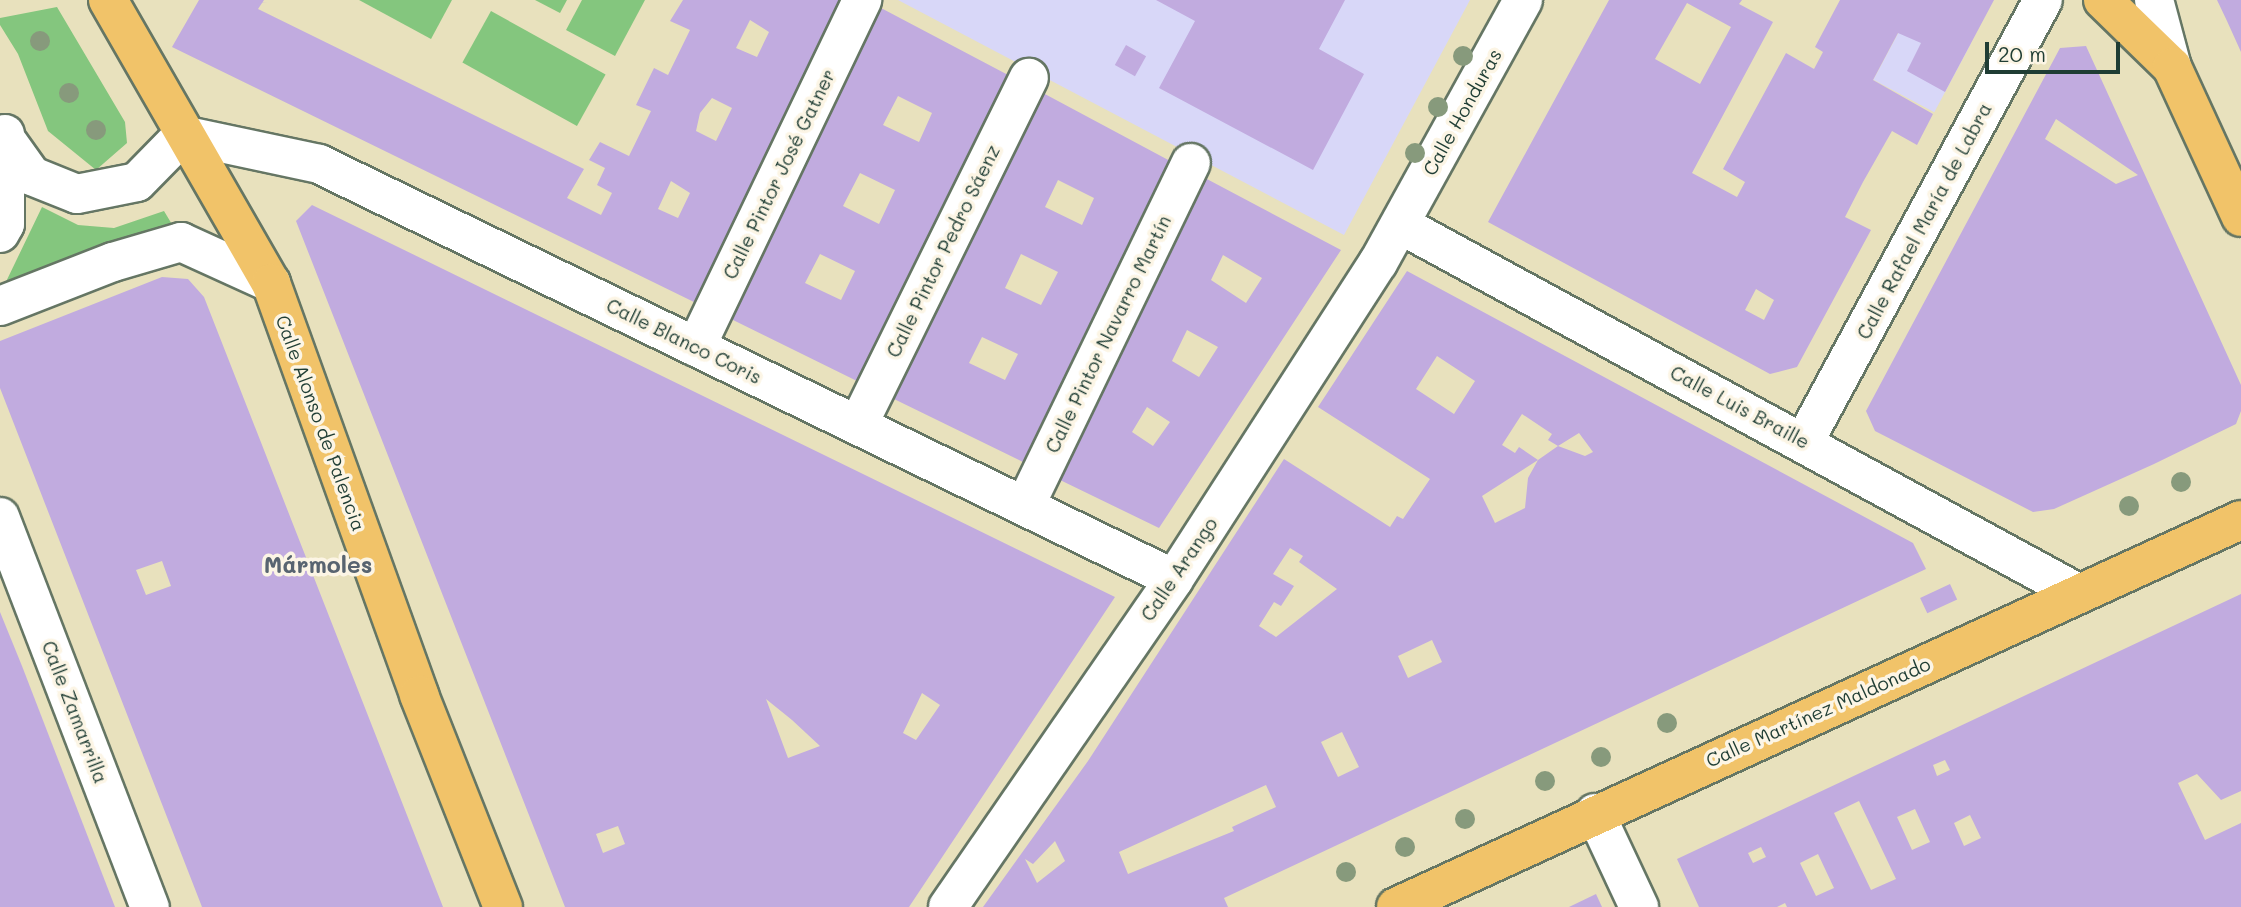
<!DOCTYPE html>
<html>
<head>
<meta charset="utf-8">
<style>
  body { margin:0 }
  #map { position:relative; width:2241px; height:907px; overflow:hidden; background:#e8e1bd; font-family:Mali,sans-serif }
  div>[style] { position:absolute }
  .built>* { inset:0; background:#d8d7f8; transform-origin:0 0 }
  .green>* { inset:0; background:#84c67e; transform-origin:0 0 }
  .building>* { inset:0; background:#c1abdf; transform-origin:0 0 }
  .roads { filter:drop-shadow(2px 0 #657664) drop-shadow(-2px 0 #657664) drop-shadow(0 2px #657664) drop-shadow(0 -2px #657664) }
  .minor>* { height:38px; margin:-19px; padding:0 19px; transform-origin:19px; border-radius:19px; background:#fff }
  .major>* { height:38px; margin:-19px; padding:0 19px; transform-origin:19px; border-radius:19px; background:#f1c369 }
  .trees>* { width:20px; height:20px; margin:-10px; border-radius:50%; background:#879a7c }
  span { translate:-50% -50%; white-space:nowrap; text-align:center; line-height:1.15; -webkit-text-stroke:7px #fcf5e5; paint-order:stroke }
  .street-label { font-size:19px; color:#1f3d34 }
  .quarter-label { font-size:23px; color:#586470; font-weight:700 }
  .scale { position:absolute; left:1985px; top:42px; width:135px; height:32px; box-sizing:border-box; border:4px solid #1f3d34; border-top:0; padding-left:9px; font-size:21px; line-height:24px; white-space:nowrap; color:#1f3d34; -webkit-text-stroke:5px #fcf5e5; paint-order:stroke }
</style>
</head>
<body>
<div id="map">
  <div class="built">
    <i style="clip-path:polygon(898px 0,1470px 0,1344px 235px)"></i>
    <i style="left:1910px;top:11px;width:69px;height:78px;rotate:28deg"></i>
  </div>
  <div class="green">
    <i style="clip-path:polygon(359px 0,452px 0,431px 39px)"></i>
    <i style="clip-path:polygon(535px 0,567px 0,560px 13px)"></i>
    <i style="clip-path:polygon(582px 0,645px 0,615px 56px,566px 30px)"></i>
    <i style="clip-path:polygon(57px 7px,125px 122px,127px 143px,96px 170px,48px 131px,18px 54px,0 25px,0 18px)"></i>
    <i style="left:491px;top:11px;width:131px;height:59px;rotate:29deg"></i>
    <i style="clip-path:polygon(42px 207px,78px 225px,114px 228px,164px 211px,173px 226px,3px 288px)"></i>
  </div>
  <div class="building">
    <i style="clip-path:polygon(evenodd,199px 0,264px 0,258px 9px,584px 169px,567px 198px,601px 215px,612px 193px,597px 185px,605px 168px,589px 160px,600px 142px,629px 156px,651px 111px,636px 105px,654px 68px,668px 75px,690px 30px,670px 21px,683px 0,843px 0,696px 303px,172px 47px,199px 0,750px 20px,769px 32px,757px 57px,736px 48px,750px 20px,199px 0,712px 98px,732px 108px,716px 141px,696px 131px,700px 113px,712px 98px,199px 0,671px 181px,690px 193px,678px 218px,658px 209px,671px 181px)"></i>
    <i style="clip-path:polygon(1156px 0,1345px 0,1319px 49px,1364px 74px,1313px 170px,1159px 88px,1195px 21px)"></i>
    <i style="clip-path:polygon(evenodd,1609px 0,1742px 0,1739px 4px,1773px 22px,1692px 173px,1737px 197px,1745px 182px,1723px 169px,1786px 53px,1814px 69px,1823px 52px,1815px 47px,1840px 0,1994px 0,1945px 92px,1907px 71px,1921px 43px,1898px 33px,1873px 80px,1933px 114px,1917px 145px,1892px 131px,1863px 182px,1845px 217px,1871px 230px,1797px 367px,1770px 374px,1488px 222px,1609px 0,1687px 3px,1731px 27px,1700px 84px,1655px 59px,1687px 3px,1609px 0,1756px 289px,1774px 300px,1764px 320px,1745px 310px,1756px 289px)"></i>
    <i style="clip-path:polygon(2217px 0,2241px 0,2241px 52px,2227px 21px)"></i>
    <i style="clip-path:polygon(evenodd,881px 8px,1010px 76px,861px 383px,729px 318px,881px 8px,898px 96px,932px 113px,919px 142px,883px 125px,898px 96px,881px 8px,860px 173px,895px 190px,879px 224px,843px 206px,860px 173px,881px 8px,820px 254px,855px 271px,841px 300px,805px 283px,820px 254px)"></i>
    <i style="left:1126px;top:45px;width:23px;height:23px;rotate:29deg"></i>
    <i style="clip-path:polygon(evenodd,2086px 46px,2241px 385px,2241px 411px,2236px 424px,2154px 464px,2054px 509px,2033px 512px,1875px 431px,1866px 411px,2060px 48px,2086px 46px,2056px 119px,2138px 175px,2116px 184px,2045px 139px,2056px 119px)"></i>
    <i style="clip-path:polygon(evenodd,1043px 93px,1172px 162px,1025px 463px,894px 399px,1043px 93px,1058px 180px,1094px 198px,1082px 225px,1045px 207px,1058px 180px,1043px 93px,1021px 254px,1058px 272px,1041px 305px,1005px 288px,1021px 254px,1043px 93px,982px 337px,1018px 354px,1005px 380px,969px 363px,982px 337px)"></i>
    <i style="clip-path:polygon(evenodd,1205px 178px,1341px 250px,1159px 528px,1058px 479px,1205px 178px,1223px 255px,1262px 278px,1246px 303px,1211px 280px,1223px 255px,1205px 178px,1187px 330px,1218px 347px,1199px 377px,1172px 361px,1187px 330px,1205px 178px,1147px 407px,1170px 422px,1153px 446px,1132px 432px,1147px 407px)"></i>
    <i style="clip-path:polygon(evenodd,312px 205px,1115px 597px,909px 907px,565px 907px,296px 221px,312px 205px,922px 693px,940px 705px,916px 740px,903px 733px,922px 693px,312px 205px,766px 699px,792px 720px,820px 746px,788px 758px,766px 699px,312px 205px,618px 826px,625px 844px,603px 853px,596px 834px,618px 826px)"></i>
    <i style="clip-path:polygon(evenodd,1407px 271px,1913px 543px,1926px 569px,1224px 898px,1228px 907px,983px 907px,1088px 761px,1284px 459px,1390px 527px,1397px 516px,1403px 519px,1430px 479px,1318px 407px,1407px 271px,1437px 356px,1475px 381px,1454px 414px,1416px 389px,1437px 356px,1407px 271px,1522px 414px,1552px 434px,1548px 440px,1558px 446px,1579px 433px,1593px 452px,1585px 456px,1558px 446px,1538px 460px,1528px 478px,1525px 508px,1495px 523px,1482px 496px,1538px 460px,1519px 447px,1515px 453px,1502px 445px,1522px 414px,1407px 271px,1290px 548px,1303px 556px,1299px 562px,1337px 589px,1276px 637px,1259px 626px,1274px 602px,1281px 606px,1294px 586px,1273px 574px,1290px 548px,1407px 271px,1432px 640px,1442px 662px,1408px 678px,1398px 656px,1432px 640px,1407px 271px,1342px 732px,1359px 767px,1338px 777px,1321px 742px,1342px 732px,1407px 271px,1266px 785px,1276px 807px,1232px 827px,1234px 831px,1128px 874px,1119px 852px,1266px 785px,1407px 271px,1055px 841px,1065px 861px,1037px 883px,1025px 859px,1033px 864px,1055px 841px)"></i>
    <i style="clip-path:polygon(evenodd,162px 277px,188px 279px,204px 297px,443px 907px,202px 907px,0 388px,0 341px,162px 277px,162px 561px,171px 586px,146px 595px,136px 570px,162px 561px)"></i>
    <i style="left:1950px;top:584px;width:17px;height:33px;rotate:65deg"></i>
    <i style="clip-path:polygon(evenodd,2241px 594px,2241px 791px,2221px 800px,2197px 774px,2178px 783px,2205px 840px,2241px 823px,2241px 907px,1787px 907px,1785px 903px,1777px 907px,1699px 907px,1677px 859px,2241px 594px,1945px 760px,1950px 770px,1937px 776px,1933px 765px,1945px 760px,2241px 594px,1859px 801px,1896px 879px,1871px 890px,1834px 813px,1859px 801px,2241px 594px,1915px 809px,1930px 842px,1912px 850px,1897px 817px,1915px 809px,2241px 594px,1970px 815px,1981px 838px,1964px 846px,1954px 823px,1970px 815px,2241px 594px,1761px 847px,1766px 857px,1753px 863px,1748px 853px,1761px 847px,2241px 594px,1818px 854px,1834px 888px,1816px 896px,1800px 863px,1818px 854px)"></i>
    <i style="clip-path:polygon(0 612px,22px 666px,115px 907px,0 907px)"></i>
    <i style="clip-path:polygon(1596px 894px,1602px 907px,1569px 907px)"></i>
  </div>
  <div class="roads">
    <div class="minor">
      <i style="left:2154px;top:0;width:69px;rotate:75deg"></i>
      <i style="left:7px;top:141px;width:43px;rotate:54.5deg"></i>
      <i style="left:32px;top:176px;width:48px;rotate:21.8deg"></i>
      <i style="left:77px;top:194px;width:61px;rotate:-11.3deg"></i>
      <i style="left:137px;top:182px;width:66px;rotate:-45.6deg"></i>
      <i style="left:183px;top:135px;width:139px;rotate:12deg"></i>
      <i style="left:319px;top:164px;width:950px;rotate:25.89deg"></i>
      <i style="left:1401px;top:225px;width:771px;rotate:28.53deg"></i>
      <i style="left:0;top:233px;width:10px;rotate:-61deg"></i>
      <i style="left:5px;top:224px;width:90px;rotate:-90deg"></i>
      <i style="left:0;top:306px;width:121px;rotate:-21.3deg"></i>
      <i style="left:113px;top:262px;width:71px;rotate:-16.4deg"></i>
      <i style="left:181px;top:242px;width:99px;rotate:24.5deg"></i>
      <i style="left:696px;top:347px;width:385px;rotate:-64.4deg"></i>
      <i style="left:858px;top:425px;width:387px;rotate:-63.8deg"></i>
      <i style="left:1804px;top:442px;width:502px;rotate:-61.6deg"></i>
      <i style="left:1025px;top:506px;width:381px;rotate:-64.2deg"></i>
      <i style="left:0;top:517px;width:418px;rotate:69deg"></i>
      <i style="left:1595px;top:813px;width:104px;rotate:64.9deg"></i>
      <i style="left:948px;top:907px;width:398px;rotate:-55.4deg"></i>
      <i style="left:1174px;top:579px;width:376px;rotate:-57.2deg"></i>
      <i style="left:1378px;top:263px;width:300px;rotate:-61.1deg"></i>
    </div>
    <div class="major">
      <i style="left:108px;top:0;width:327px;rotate:60.1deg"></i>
      <i style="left:271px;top:283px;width:438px;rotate:70.2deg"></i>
      <i style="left:419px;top:695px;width:228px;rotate:68.4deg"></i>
      <i style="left:2103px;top:0;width:96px;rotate:44.2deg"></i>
      <i style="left:2172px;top:67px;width:165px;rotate:65.3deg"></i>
      <i style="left:1396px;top:907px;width:929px;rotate:-24.61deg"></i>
    </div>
  </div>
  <div class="trees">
    <i style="left:40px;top:41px"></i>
    <i style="left:1463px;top:56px"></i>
    <i style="left:69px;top:93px"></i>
    <i style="left:1438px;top:107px"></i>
    <i style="left:96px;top:130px"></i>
    <i style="left:1415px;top:153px"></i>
    <i style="left:2181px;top:482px"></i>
    <i style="left:2129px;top:506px"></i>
    <i style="left:1667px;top:723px"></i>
    <i style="left:1601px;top:757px"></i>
    <i style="left:1545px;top:781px"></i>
    <i style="left:1465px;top:819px"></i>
    <i style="left:1405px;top:847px"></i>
    <i style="left:1346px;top:872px"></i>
  </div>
  <div class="street-label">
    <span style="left:1462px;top:112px;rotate:-61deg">Calle Honduras</span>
    <span style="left:779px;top:174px;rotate:-64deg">Calle Pintor José Gatner</span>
    <span style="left:1924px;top:221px;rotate:-62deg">Calle Rafael María de Labra</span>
    <span style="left:943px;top:251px;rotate:-64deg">Calle Pintor Pedro Sáenz</span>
    <span style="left:1108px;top:334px;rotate:-64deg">Calle Pintor Navarro Martín</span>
    <span style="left:684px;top:341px;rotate:26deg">Calle Blanco Coris</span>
    <span style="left:1740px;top:407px;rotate:28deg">Calle Luis Braille</span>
    <span style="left:321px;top:423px;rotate:70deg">Calle Alonso de Palencia</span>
    <span style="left:1179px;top:569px;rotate:-56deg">Calle Arango</span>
    <span style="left:75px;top:712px;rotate:69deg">Calle Zamarrilla</span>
    <span style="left:1818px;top:712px;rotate:-24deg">Calle Martínez Maldonado</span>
  </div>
  <div class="quarter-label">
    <span style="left:318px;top:564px">Mármoles</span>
  </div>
  <div class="scale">20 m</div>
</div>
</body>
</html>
